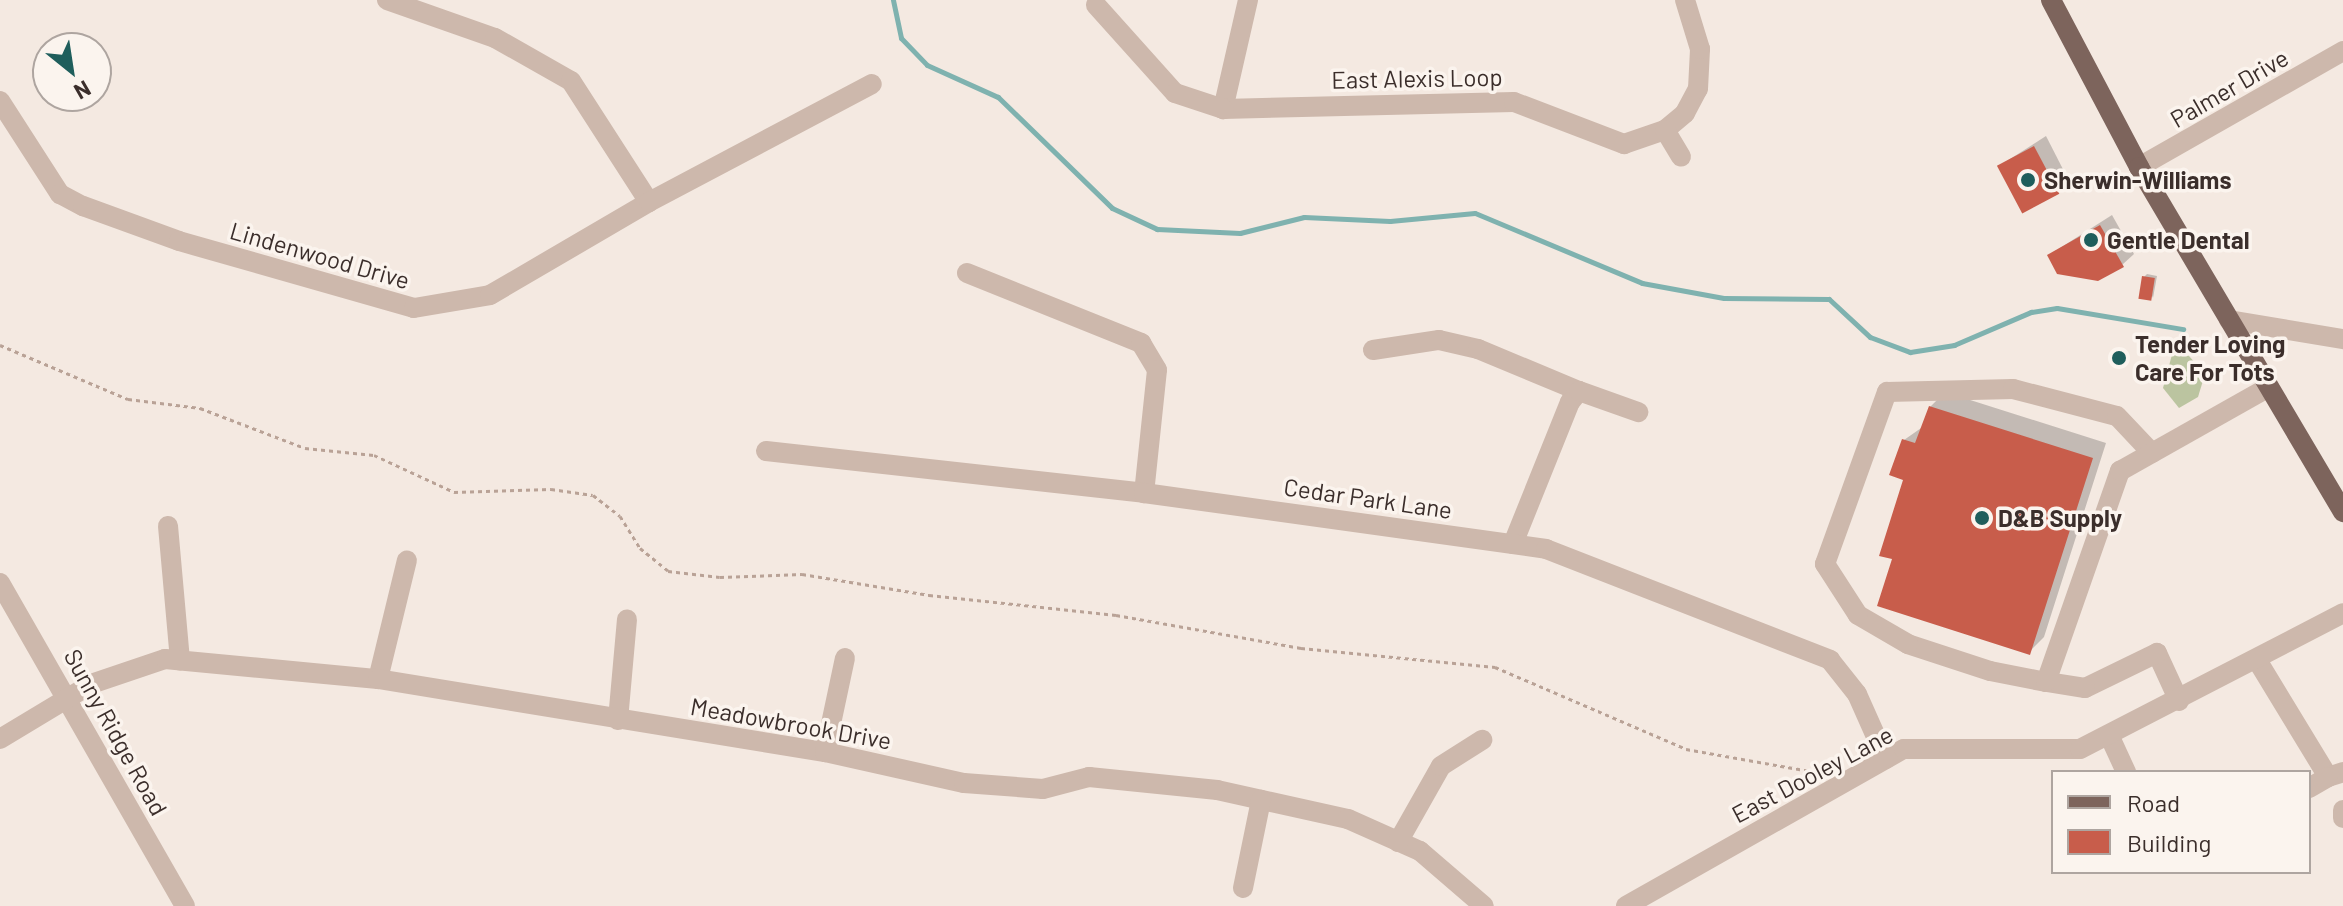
<!DOCTYPE html>
<html>
<head>
<meta charset="utf-8">
<style>
  body { margin:0 }
  #map { position:relative; width:2343px; height:906px; overflow:hidden; background:#f4e9e1; font-family:Barlow,sans-serif }
  div>[style] { position:absolute }
  .green>* { inset:0; background:#bbc4a0 }
  .shadow>* { inset:0; background:#0003 }
  .stream>* { height:5px; margin:-2.5px; padding:0 2.5px; transform-origin:2.5px; border-radius:2.5px; background:#7fb2af }
  .building>* { inset:0; background:#c85d4b; transform-origin:0 0 }
  .path>* { height:3px; margin-top:-1.5px; transform-origin:0; background:repeating-linear-gradient(90deg,#b9a296 0 4px,transparent 0 8px) }
  .minor>* { height:20px; margin:-10px; padding:0 10px; transform-origin:10px; border-radius:10px; background:#cdb8ac }
  .major>* { height:20px; margin:-10px; padding:0 10px; transform-origin:10px; border-radius:10px; background:#7d645c }
  .dots>* { width:22px; height:22px; translate:-50% -50%; box-sizing:border-box; border:4px solid #fbf4ee; border-radius:50% }
  span { translate:-50% -50%; white-space:nowrap; text-align:center; line-height:1.15; -webkit-text-stroke:7px #fbf4ee; paint-order:stroke }
  .street-label { font-size:24px; color:#3b2e2b }
  .poi-label { font-size:24px; color:#3b2e2b; font-weight:700 }
  .left { translate:0 -50%; text-align:left }
  .legend { position:absolute; left:2051px; top:770px; width:260px; height:104px; box-sizing:border-box; background:#fbf4ee; border:2px solid #aea5a0; margin:0; padding:10px 14px; list-style:none; font-size:24px; color:#3b2e2b }
  .legend li { display:flex; align-items:center; gap:16px; height:40px }
  .legend b { width:40px; border:2px solid #aea5a0 }
  .north { position:absolute; left:32px; top:32px; width:80px; height:80px; box-sizing:border-box; background:#fbf4ee; border:2px solid #aea5a0; border-radius:50%; rotate:150deg; font-size:22px; font-weight:700; line-height:32px; text-align:center; color:#3b2e2b }
  .north::after { content:''; display:block; margin:auto; width:28px; height:36px; background:#1f5e5c; clip-path:polygon(50% 0,100% 100%,50% 72%,0 100%) }
</style>
</head>
<body>
<div id="map">
  <div class="green">
    <i style="clip-path:polygon(2173px 351px,2189px 356px,2205px 374px,2198px 397px,2179px 408px,2163px 388px)"></i>
  </div>
  <div class="shadow">
    <i style="clip-path:polygon(2046px 136px,2069px 181px,2023px 211px,1999px 166px)"></i>
    <i style="clip-path:polygon(2112px 215px,2134px 254px,2122px 265px,2049px 255px)"></i>
    <i style="clip-path:polygon(2147px 274px,2157px 276px,2153px 298px,2144px 277px)"></i>
    <i style="clip-path:polygon(1945px 392px,2106px 443px,2044px 637px,2029px 652px,1895px 558px,1905px 479px,1892px 474px,1904px 440px,1924px 426px,1930px 407px)"></i>
  </div>
  <div class="stream">
    <i style="left:893px;top:0;width:39px;rotate:78deg"></i>
    <i style="left:901px;top:38px;width:37px;rotate:46deg"></i>
    <i style="left:927px;top:65px;width:78px;rotate:24.3deg"></i>
    <i style="left:998px;top:97px;width:159px;rotate:44.2deg"></i>
    <i style="left:1112px;top:208px;width:50px;rotate:25deg"></i>
    <i style="left:1157px;top:229px;width:83px;rotate:2.8deg"></i>
    <i style="left:1240px;top:233px;width:66px;rotate:-14deg"></i>
    <i style="left:1304px;top:217px;width:86px;rotate:2.7deg"></i>
    <i style="left:1390px;top:221px;width:85px;rotate:-5.4deg"></i>
    <i style="left:1475px;top:213px;width:181px;rotate:22.7deg"></i>
    <i style="left:1642px;top:283px;width:83px;rotate:10.4deg"></i>
    <i style="left:1724px;top:298px;width:105px;rotate:0.5deg"></i>
    <i style="left:1829px;top:299px;width:56px;rotate:42.8deg"></i>
    <i style="left:1870px;top:337px;width:43px;rotate:20.6deg"></i>
    <i style="left:1910px;top:352px;width:45px;rotate:-9deg"></i>
    <i style="left:1954px;top:345px;width:84px;rotate:-23.2deg"></i>
    <i style="left:2031px;top:312px;width:26px;rotate:-9deg"></i>
    <i style="left:2057px;top:308px;width:128px;rotate:9.5deg"></i>
  </div>
  <div class="building">
    <i style="left:2034px;top:146px;width:54px;height:42px;rotate:62deg"></i>
    <i style="clip-path:polygon(2100px 225px,2124px 267px,2098px 281px,2057px 274px,2047px 255px)"></i>
    <i style="left:2142px;top:276px;width:13px;height:23px;rotate:9deg"></i>
    <i style="clip-path:polygon(1929px 406px,2093px 458px,2030px 655px,1877px 606px,1892px 559px,1879px 556px,1903px 480px,1889px 475px,1902px 439px,1915px 443px)"></i>
  </div>
  <div class="path">
    <i style="left:0;top:345px;width:139px;rotate:22.9deg"></i>
    <i style="left:128px;top:399px;width:73px;rotate:7.1deg"></i>
    <i style="left:200px;top:408px;width:112px;rotate:20.9deg"></i>
    <i style="left:305px;top:448px;width:69px;rotate:5.8deg"></i>
    <i style="left:374px;top:455px;width:88px;rotate:24.8deg"></i>
    <i style="left:454px;top:492px;width:97px;rotate:-1.8deg"></i>
    <i style="left:551px;top:489px;width:42px;rotate:8.1deg"></i>
    <i style="left:593px;top:495px;width:34px;rotate:38deg"></i>
    <i style="left:620px;top:516px;width:38px;rotate:58deg"></i>
    <i style="left:640px;top:548px;width:36px;rotate:39deg"></i>
    <i style="left:668px;top:571px;width:52px;rotate:6.6deg"></i>
    <i style="left:720px;top:577px;width:82px;rotate:-2.1deg"></i>
    <i style="left:802px;top:574px;width:129px;rotate:9.4deg"></i>
    <i style="left:929px;top:595px;width:188px;rotate:6.1deg"></i>
    <i style="left:1116px;top:615px;width:188px;rotate:10.1deg"></i>
    <i style="left:1301px;top:648px;width:195px;rotate:5.6deg"></i>
    <i style="left:1495px;top:667px;width:208px;rotate:23.2deg"></i>
    <i style="left:1686px;top:749px;width:126px;rotate:10.1deg"></i>
    <i style="left:1810px;top:771px;width:8px;rotate:45deg"></i>
  </div>
  <div class="minor">
    <i style="left:387px;top:0;width:114px;rotate:19.4deg"></i>
    <i style="left:495px;top:38px;width:87px;rotate:29.5deg"></i>
    <i style="left:571px;top:81px;width:144px;rotate:57.2deg"></i>
    <i style="left:1248px;top:0;width:112px;rotate:102.9deg"></i>
    <i style="left:1223px;top:109px;width:291px;rotate:-1.4deg"></i>
    <i style="left:1514px;top:102px;width:118px;rotate:20.9deg"></i>
    <i style="left:1624px;top:144px;width:43px;rotate:-18.9deg"></i>
    <i style="left:1665px;top:130px;width:26px;rotate:-40deg"></i>
    <i style="left:1685px;top:113px;width:27px;rotate:-62deg"></i>
    <i style="left:1698px;top:89px;width:40px;rotate:-87.1deg"></i>
    <i style="left:1700px;top:49px;width:51px;rotate:-107deg"></i>
    <i style="left:1096px;top:5px;width:118px;rotate:48.1deg"></i>
    <i style="left:1175px;top:93px;width:51px;rotate:18.4deg"></i>
    <i style="left:0;top:101px;width:111px;rotate:57.2deg"></i>
    <i style="left:60px;top:194px;width:26px;rotate:28deg"></i>
    <i style="left:83px;top:206px;width:102px;rotate:20deg"></i>
    <i style="left:179px;top:241px;width:244px;rotate:15.9deg"></i>
    <i style="left:414px;top:308px;width:77px;rotate:-9.7deg"></i>
    <i style="left:490px;top:295px;width:184px;rotate:-30.3deg"></i>
    <i style="left:649px;top:202px;width:252px;rotate:-27.9deg"></i>
    <i style="left:1665px;top:130px;width:31px;rotate:59deg"></i>
    <i style="left:2139px;top:167px;width:235px;rotate:-29.6deg"></i>
    <i style="left:967px;top:273px;width:188px;rotate:21.9deg"></i>
    <i style="left:1141px;top:343px;width:31px;rotate:59deg"></i>
    <i style="left:1157px;top:370px;width:124px;rotate:96deg"></i>
    <i style="left:2229px;top:320px;width:116px;rotate:9.5deg"></i>
    <i style="left:1373px;top:350px;width:67px;rotate:-8.6deg"></i>
    <i style="left:1439px;top:340px;width:40px;rotate:13deg"></i>
    <i style="left:1478px;top:349px;width:109px;rotate:22.6deg"></i>
    <i style="left:1579px;top:391px;width:14px;rotate:129deg"></i>
    <i style="left:1570px;top:402px;width:153px;rotate:111.9deg"></i>
    <i style="left:1579px;top:391px;width:63px;rotate:19.6deg"></i>
    <i style="left:766px;top:451px;width:380px;rotate:6.3deg"></i>
    <i style="left:1144px;top:493px;width:406px;rotate:7.9deg"></i>
    <i style="left:1546px;top:549px;width:305px;rotate:21.3deg"></i>
    <i style="left:1830px;top:660px;width:43px;rotate:51.5deg"></i>
    <i style="left:1857px;top:694px;width:71px;rotate:66deg"></i>
    <i style="left:168px;top:526px;width:135px;rotate:84.9deg"></i>
    <i style="left:0;top:583px;width:372px;rotate:60.2deg"></i>
    <i style="left:2257px;top:660px;width:137px;rotate:58.7deg"></i>
    <i style="left:2328px;top:777px;width:16px;rotate:-18deg"></i>
    <i style="left:378px;top:679px;width:122px;rotate:-76.3deg"></i>
    <i style="left:2046px;top:682px;width:57px;rotate:-168.9deg"></i>
    <i style="left:1990px;top:671px;width:86px;rotate:-161.8deg"></i>
    <i style="left:1908px;top:644px;width:58px;rotate:-149.9deg"></i>
    <i style="left:1858px;top:615px;width:61px;rotate:-122.9deg"></i>
    <i style="left:1825px;top:564px;width:183px;rotate:-70.2deg"></i>
    <i style="left:1887px;top:392px;width:126px;rotate:-1.4deg"></i>
    <i style="left:2013px;top:389px;width:107px;rotate:14.6deg"></i>
    <i style="left:2117px;top:416px;width:51px;rotate:46.6deg"></i>
    <i style="left:2179px;top:701px;width:53px;rotate:-114.6deg"></i>
    <i style="left:2157px;top:653px;width:80px;rotate:154.1deg"></i>
    <i style="left:2085px;top:688px;width:39px;rotate:-171deg"></i>
    <i style="left:2046px;top:682px;width:224px;rotate:-70.7deg"></i>
    <i style="left:2120px;top:471px;width:171px;rotate:-29.4deg"></i>
    <i style="left:618px;top:720px;width:101px;rotate:-84.9deg"></i>
    <i style="left:2109px;top:735px;width:41px;rotate:65.3deg"></i>
    <i style="left:0;top:739px;width:106px;rotate:-31.1deg"></i>
    <i style="left:91px;top:684px;width:78px;rotate:-18.7deg"></i>
    <i style="left:165px;top:659px;width:214px;rotate:5.4deg"></i>
    <i style="left:378px;top:679px;width:453px;rotate:9.3deg"></i>
    <i style="left:825px;top:752px;width:142px;rotate:12.6deg"></i>
    <i style="left:964px;top:783px;width:79px;rotate:4.3deg"></i>
    <i style="left:1043px;top:789px;width:48px;rotate:-14.6deg"></i>
    <i style="left:1089px;top:777px;width:129px;rotate:5.8deg"></i>
    <i style="left:1217px;top:790px;width:134px;rotate:12.5deg"></i>
    <i style="left:1348px;top:819px;width:79px;rotate:24deg"></i>
    <i style="left:1420px;top:851px;width:84px;rotate:40.7deg"></i>
    <i style="left:825px;top:752px;width:96px;rotate:-78deg"></i>
    <i style="left:2309px;top:788px;width:22px;rotate:-30deg"></i>
    <i style="left:2343px;top:810px;width:8px;rotate:90deg"></i>
    <i style="left:1398px;top:842px;width:87px;rotate:-60.5deg"></i>
    <i style="left:1441px;top:766px;width:49px;rotate:-32.4deg"></i>
    <i style="left:1243px;top:888px;width:90px;rotate:-78.4deg"></i>
    <i style="left:1626px;top:906px;width:319px;rotate:-29.5deg"></i>
    <i style="left:1904px;top:749px;width:176px"></i>
    <i style="left:2080px;top:749px;width:296px;rotate:-27.3deg"></i>
  </div>
  <div class="major">
    <i style="left:2051px;top:0;width:189px;rotate:62.2deg"></i>
    <i style="left:2139px;top:167px;width:401px;rotate:59.4deg"></i>
  </div>
  <div class="dots">
    <i style="left:2028px;top:180px;background:#1f5e5c"></i>
    <i style="left:2091px;top:240px;background:#1f5e5c"></i>
    <i style="left:2119px;top:358px;background:#1f5e5c"></i>
    <i style="left:1982px;top:518px;background:#1f5e5c"></i>
  </div>
  <div class="street-label">
    <span style="left:1417px;top:78px;rotate:-1deg">East Alexis Loop</span>
    <span style="left:2229px;top:88px;rotate:-30deg">Palmer Drive</span>
    <span style="left:320px;top:255px;rotate:16deg">Lindenwood Drive</span>
    <span style="left:1368px;top:498px;rotate:8deg">Cedar Park Lane</span>
    <span style="left:791px;top:723px;rotate:10deg">Meadowbrook Drive</span>
    <span style="left:116px;top:732px;rotate:61deg">Sunny Ridge Road</span>
    <span style="left:1812px;top:774px;rotate:-28deg">East Dooley Lane</span>
  </div>
  <div class="poi-label">
    <span class="left" style="left:2044px;top:180px">Sherwin-Williams</span>
    <span class="left" style="left:2107px;top:240px">Gentle Dental</span>
    <span class="left" style="left:2135px;top:358px">Tender Loving<br>Care For Tots</span>
    <span class="left" style="left:1998px;top:518px">D&amp;B Supply</span>
  </div>
  <ul class="legend">
  <li><b style="height:10px;background:#7d645c"></b>Road</li>
  <li><b style="height:22px;background:#c85d4b"></b>Building</li>
  </ul>
  <div class="north">N</div>
</div>
</body>
</html>
